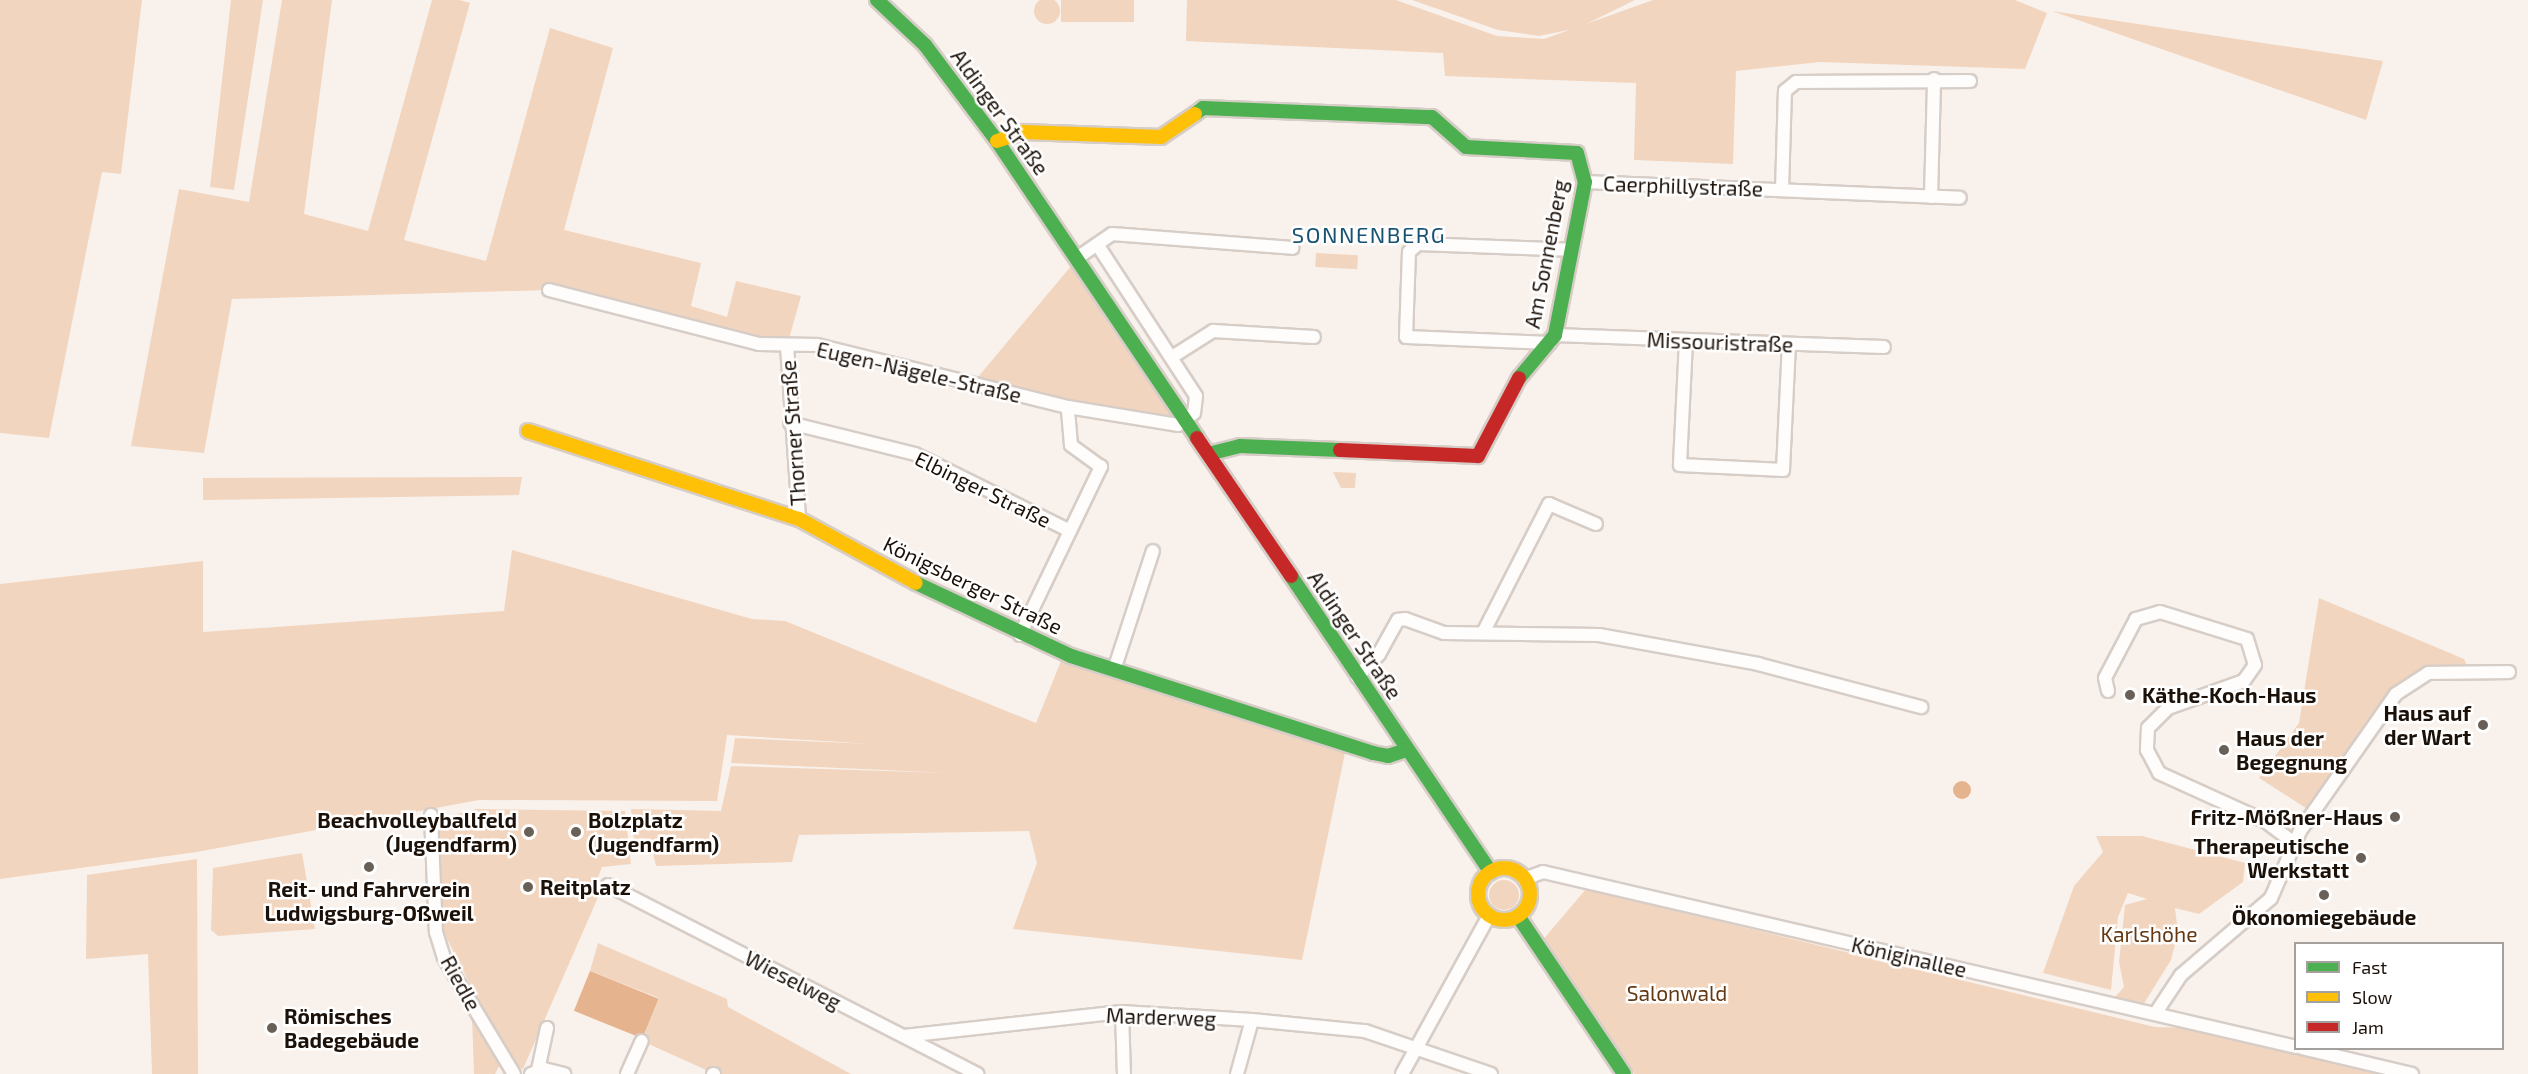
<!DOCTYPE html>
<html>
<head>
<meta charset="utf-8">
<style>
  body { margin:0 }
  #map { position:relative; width:2528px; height:1074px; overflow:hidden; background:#f9f2ec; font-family:"Exo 2",sans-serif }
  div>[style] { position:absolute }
  .green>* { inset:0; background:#f2d5bf; transform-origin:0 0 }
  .round { border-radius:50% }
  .water>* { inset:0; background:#e5b48e; transform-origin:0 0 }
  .roads { filter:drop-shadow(2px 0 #d7cdc7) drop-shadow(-2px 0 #d7cdc7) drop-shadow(0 2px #d7cdc7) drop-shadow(0 -2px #d7cdc7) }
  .street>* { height:12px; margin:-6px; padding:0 6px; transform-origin:6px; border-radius:6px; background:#fefdfc }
  .fast>* { height:14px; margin:-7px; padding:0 7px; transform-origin:7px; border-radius:7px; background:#4caf50 }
  .slow>* { height:14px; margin:-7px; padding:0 7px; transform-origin:7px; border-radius:7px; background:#ffc107 }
  .slow>.ring { margin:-7px; padding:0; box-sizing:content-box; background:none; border:14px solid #ffc107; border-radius:50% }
  .jam>* { height:14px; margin:-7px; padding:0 7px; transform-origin:7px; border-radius:7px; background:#c62828 }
  .dots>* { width:16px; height:16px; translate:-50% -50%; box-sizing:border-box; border:3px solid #fff; border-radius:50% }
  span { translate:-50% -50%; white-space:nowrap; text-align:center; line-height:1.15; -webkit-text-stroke:5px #fff; paint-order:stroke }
  .street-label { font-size:21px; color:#1c1109 }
  .poi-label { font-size:21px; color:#1c1109; font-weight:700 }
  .left { translate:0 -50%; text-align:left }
  .right { translate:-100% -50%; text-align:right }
  .park-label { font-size:21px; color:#643812 }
  .neighbourhood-label { font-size:22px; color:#175273; letter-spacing:1.5px }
  .legend { position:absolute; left:2294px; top:942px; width:210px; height:108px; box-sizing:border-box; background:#fff; border:2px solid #a4a09d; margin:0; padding:8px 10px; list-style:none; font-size:18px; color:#1c1109 }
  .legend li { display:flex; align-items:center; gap:12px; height:30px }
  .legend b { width:30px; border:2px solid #a4a09d }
</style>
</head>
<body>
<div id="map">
  <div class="green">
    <i class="round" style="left:1034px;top:-2px;width:26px;height:26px"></i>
    <i style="clip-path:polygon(0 0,142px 0,121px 174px,102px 172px,49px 438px,0 433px)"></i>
    <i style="clip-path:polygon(231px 0,263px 0,234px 190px,210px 187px)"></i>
    <i style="clip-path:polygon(282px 0,332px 0,304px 214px,368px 231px,432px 0,459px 0,470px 3px,404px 240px,486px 261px,550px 28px,613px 48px,564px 230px,701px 263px,691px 306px,727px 317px,736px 281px,801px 296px,787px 346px,549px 290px,232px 299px,204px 453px,131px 446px,179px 189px,249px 202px)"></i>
    <i style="left:1061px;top:0;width:73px;height:22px"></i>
    <i style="clip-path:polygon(1187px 0,1396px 0,1497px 36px,1544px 39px,1653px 0,2015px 0,2047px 13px,2025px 69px,1820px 62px,1736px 71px,1733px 164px,1634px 160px,1636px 83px,1445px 76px,1443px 53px,1186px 41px)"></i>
    <i style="clip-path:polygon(1412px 0,1635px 0,1578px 28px,1539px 36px,1498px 30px)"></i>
    <i style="clip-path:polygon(2052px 11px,2383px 61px,2366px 120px)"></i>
    <i style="left:1316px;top:253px;width:42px;height:14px;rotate:3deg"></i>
    <i style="clip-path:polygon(1072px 265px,1107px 322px,1178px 425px,973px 383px)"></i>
    <i style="clip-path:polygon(1333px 472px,1356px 473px,1355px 488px,1341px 488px)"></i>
    <i style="clip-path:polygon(522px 477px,519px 495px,203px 500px,203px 478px)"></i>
    <i style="clip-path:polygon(512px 550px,752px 619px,785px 621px,1036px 723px,1061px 661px,1345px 753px,1302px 960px,1013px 929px,1037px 863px,1029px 831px,799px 835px,792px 862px,656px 866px,652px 849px,634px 842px,631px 809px,721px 811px,731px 766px,949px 773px,731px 763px,735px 738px,872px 744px,727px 735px,717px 801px,479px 800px,197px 852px,0 879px,0 584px,203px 561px,203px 632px,504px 611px)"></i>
    <i style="clip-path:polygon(2319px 598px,2464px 659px,2468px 668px,2421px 670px,2403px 680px,2309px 810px,2259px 778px,2299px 723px)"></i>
    <i style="clip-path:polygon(477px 809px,625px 811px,631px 864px,602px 867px,596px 883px,603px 886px,523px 1069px,511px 1065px,438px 921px,437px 819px)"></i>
    <i style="clip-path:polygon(2096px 836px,2142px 836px,2245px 863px,2243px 882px,2199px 914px,2175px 908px,2178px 933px,2171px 960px,2143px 1005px,2114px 998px,2124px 987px,2119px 962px,2125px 905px,2147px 899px,2128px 893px,2118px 917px,2111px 990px,2043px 973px,2074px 886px,2103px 852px)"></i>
    <i style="clip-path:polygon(302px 853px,315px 929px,218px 936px,211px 930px,213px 868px)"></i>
    <i style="clip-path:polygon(197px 859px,198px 1074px,152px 1074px,148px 954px,86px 959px,87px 875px)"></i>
    <i class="round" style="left:1489px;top:880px;width:30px;height:30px"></i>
    <i style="clip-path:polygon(1586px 889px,2155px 1027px,2197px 1028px,2403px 1074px,1634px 1074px,1541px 942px)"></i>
    <i style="clip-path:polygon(598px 943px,727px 999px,728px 1007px,851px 1074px,715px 1074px,642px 1041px,659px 998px,590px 971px)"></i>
    <i style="clip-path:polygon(472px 1016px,501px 1063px,495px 1074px,474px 1074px)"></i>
  </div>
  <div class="water">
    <i class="round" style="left:1953px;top:781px;width:18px;height:18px"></i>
    <i style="left:590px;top:971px;width:74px;height:43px;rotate:22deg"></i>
  </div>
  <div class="roads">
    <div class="street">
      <i style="left:1585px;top:182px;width:375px;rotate:2.4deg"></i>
      <i style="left:1782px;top:190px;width:99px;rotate:-88.3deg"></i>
      <i style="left:1785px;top:91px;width:14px;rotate:-39deg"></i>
      <i style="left:1796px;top:82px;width:174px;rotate:-0.3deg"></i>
      <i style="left:1931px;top:197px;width:118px;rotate:-88.5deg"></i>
      <i style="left:1077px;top:258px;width:42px;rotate:-34.4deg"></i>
      <i style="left:1112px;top:234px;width:181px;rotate:4.4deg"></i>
      <i style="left:549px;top:290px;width:217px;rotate:14.4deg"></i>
      <i style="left:759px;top:344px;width:58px;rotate:1deg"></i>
      <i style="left:817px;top:345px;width:259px;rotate:13.9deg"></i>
      <i style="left:1068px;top:407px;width:111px;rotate:9.3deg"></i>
      <i style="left:1178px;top:425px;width:20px;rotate:-37deg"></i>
      <i style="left:1194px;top:413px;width:17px;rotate:-83deg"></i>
      <i style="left:1196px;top:396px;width:181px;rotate:-123.1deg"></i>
      <i style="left:1555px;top:335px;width:329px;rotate:2.1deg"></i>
      <i style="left:1686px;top:341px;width:124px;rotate:92.8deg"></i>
      <i style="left:1680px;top:465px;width:103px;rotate:2.8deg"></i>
      <i style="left:1783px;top:470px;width:125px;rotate:-87.3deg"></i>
      <i style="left:1550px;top:343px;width:144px;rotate:-177.6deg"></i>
      <i style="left:1406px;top:337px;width:85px;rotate:-88deg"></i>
      <i style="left:1409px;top:252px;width:12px;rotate:-42deg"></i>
      <i style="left:1418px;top:244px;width:153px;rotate:2.2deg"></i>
      <i style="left:787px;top:346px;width:173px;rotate:86deg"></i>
      <i style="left:1172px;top:357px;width:49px;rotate:-32.4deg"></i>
      <i style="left:1213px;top:331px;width:101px;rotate:3.4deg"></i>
      <i style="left:790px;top:423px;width:129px;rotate:13.9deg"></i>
      <i style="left:915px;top:454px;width:173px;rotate:26.4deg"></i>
      <i style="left:1483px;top:633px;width:145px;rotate:-62.9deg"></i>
      <i style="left:1549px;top:504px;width:51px;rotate:23.1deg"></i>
      <i style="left:1020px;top:635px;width:187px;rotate:-64.3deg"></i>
      <i style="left:1101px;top:467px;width:37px;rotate:-144deg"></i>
      <i style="left:1071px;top:445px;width:38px;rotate:-95deg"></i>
      <i style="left:1114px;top:670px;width:125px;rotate:-71.9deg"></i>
      <i style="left:1357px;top:677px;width:32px;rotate:-46deg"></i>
      <i style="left:1379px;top:654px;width:39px;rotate:-61deg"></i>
      <i style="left:1398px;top:620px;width:7px;rotate:-8deg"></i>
      <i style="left:1405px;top:619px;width:41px;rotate:19.7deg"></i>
      <i style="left:1444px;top:633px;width:155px;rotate:0.7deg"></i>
      <i style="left:1599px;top:635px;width:162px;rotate:10.3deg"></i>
      <i style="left:1758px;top:664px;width:169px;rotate:14.8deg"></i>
      <i style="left:2108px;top:691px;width:13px;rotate:-103deg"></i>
      <i style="left:2105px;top:678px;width:67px;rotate:-62.3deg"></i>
      <i style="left:2136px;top:619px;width:25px;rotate:-16deg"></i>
      <i style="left:2160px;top:612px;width:91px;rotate:17.2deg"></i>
      <i style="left:2247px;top:639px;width:27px;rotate:73deg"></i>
      <i style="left:2255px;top:665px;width:19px;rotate:125deg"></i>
      <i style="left:2244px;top:681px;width:81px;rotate:160.4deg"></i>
      <i style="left:2168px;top:708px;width:28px;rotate:135deg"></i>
      <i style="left:2148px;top:728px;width:22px;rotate:93deg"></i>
      <i style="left:2147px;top:750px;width:26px;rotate:62deg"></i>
      <i style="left:2159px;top:773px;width:116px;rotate:24.4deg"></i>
      <i style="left:2265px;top:821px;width:35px;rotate:37deg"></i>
      <i style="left:431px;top:815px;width:117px;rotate:87.6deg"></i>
      <i style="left:436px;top:932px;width:27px;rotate:73deg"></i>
      <i style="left:444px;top:958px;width:135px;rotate:58.9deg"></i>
      <i style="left:1524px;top:879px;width:20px;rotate:-20deg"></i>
      <i style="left:1543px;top:872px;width:773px;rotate:13.08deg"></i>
      <i style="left:608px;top:885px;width:415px;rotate:27.1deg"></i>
      <i style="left:1122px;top:1012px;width:62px;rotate:88.2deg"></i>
      <i style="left:2155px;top:1014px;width:47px;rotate:-56.3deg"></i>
      <i style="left:2181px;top:975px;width:118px;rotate:-40.5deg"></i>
      <i style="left:2271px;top:898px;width:73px;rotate:-66.6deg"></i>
      <i style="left:2300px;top:831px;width:167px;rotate:-55deg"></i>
      <i style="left:2396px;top:694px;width:38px;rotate:-33deg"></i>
      <i style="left:2428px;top:673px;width:81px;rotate:-0.7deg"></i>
      <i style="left:904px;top:1036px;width:219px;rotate:-6.3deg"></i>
      <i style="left:1122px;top:1012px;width:130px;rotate:3.5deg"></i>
      <i style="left:1252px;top:1020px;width:114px;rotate:5.6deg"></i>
      <i style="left:1365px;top:1031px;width:133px;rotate:18.8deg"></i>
      <i style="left:2302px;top:1048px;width:113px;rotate:13.3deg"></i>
      <i style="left:538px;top:1070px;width:43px;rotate:-77.9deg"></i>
      <i style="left:531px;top:1074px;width:14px;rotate:-21deg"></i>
      <i style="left:544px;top:1069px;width:21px;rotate:14deg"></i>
      <i style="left:627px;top:1074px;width:36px;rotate:-66deg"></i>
      <i style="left:713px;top:1074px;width:1px"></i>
      <i style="left:1237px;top:1074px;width:56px;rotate:-74.5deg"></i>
      <i style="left:1402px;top:1074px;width:180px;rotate:-61.2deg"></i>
    </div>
    <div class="fast">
      <i style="left:877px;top:0;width:66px;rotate:43.2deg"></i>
      <i style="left:925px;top:45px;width:120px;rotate:53.1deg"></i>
      <i style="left:997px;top:141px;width:358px;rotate:56deg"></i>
      <i style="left:1195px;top:114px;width:10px;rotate:-37deg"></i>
      <i style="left:1203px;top:108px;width:229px;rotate:2.3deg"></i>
      <i style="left:1432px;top:117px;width:45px;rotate:41.4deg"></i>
      <i style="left:1466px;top:147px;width:111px;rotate:3.1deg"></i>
      <i style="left:1577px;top:153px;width:30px;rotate:75deg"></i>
      <i style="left:1585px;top:182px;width:156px;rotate:101.1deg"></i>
      <i style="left:1555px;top:335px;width:56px;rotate:129.9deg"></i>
      <i style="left:1208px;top:454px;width:33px;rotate:-14deg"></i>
      <i style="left:1240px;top:446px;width:100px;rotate:2.3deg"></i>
      <i style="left:1291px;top:576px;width:357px;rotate:56deg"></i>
      <i style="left:916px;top:583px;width:171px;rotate:25.2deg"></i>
      <i style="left:1071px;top:656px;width:317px;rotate:17.8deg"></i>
      <i style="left:1373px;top:753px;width:15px;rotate:11deg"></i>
      <i style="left:1388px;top:756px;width:19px;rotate:-18deg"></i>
      <i style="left:1518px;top:916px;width:190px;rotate:56.1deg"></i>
    </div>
    <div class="slow">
      <i style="left:997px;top:141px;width:28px;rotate:-19deg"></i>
      <i style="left:1023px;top:132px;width:138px;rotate:2.1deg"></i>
      <i style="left:1161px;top:137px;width:41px;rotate:-34.1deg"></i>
      <i style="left:528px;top:431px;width:285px;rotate:18deg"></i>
      <i style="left:799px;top:519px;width:133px;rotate:28.7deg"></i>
      <i class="ring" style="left:1478px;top:868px;width:38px;height:38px"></i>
    </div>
    <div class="jam">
      <i style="left:1197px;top:438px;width:167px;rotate:55.7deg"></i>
      <i style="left:1340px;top:450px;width:138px;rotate:2.5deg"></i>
      <i style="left:1478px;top:456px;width:88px;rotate:-62.3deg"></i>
    </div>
  </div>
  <div class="dots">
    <i style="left:2130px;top:695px;background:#696058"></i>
    <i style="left:2483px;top:725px;background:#696058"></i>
    <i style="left:2224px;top:750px;background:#696058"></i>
    <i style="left:2395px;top:817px;background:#696058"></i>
    <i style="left:529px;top:832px;background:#696058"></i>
    <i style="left:576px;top:832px;background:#696058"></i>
    <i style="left:2361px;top:858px;background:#696058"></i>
    <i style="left:369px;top:867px;background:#696058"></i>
    <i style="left:528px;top:887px;background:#696058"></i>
    <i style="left:2324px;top:895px;background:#696058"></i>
    <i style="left:272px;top:1028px;background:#696058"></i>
  </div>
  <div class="street-label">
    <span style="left:1000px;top:112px;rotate:54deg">Aldinger Straße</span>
    <span style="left:1683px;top:186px;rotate:2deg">Caerphillystraße</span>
    <span style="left:1546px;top:254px;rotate:-79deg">Am Sonnenberg</span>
    <span style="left:1720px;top:342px;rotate:2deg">Missouristraße</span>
    <span style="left:919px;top:372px;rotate:13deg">Eugen-Nägele-Straße</span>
    <span style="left:793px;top:433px;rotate:-94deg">Thorner Straße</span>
    <span style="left:983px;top:489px;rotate:26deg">Elbinger Straße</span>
    <span style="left:973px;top:585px;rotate:26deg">Königsberger Straße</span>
    <span style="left:1355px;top:635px;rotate:56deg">Aldinger Straße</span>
    <span style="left:1909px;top:957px;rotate:13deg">Königinallee</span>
    <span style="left:793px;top:980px;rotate:27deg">Wieselweg</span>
    <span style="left:461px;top:983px;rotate:61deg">Riedle</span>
    <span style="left:1161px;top:1017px;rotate:2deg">Marderweg</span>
  </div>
  <div class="poi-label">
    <span class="left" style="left:2142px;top:695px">Käthe-Koch-Haus</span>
    <span class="right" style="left:2471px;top:725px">Haus auf<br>der Wart</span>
    <span class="left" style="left:2236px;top:750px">Haus der<br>Begegnung</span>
    <span class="right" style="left:2383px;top:817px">Fritz-Mößner-Haus</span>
    <span class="right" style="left:517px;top:832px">Beachvolleyballfeld<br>(Jugendfarm)</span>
    <span class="left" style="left:588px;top:832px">Bolzplatz<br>(Jugendfarm)</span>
    <span class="right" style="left:2349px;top:858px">Therapeutische<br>Werkstatt</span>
    <span class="left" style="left:540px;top:887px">Reitplatz</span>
    <span style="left:369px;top:901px">Reit- und Fahrverein<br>Ludwigsburg-Oßweil</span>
    <span style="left:2324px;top:917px">Ökonomiegebäude</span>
    <span class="left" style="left:284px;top:1028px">Römisches<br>Badegebäude</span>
  </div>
  <div class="park-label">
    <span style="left:2149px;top:934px">Karlshöhe</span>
    <span style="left:1677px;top:993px">Salonwald</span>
  </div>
  <div class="neighbourhood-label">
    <span style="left:1369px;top:235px">SONNENBERG</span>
  </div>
  <ul class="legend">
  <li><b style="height:8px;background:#4caf50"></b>Fast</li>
  <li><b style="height:8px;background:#ffc107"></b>Slow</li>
  <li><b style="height:8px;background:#c62828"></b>Jam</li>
  </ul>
</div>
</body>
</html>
